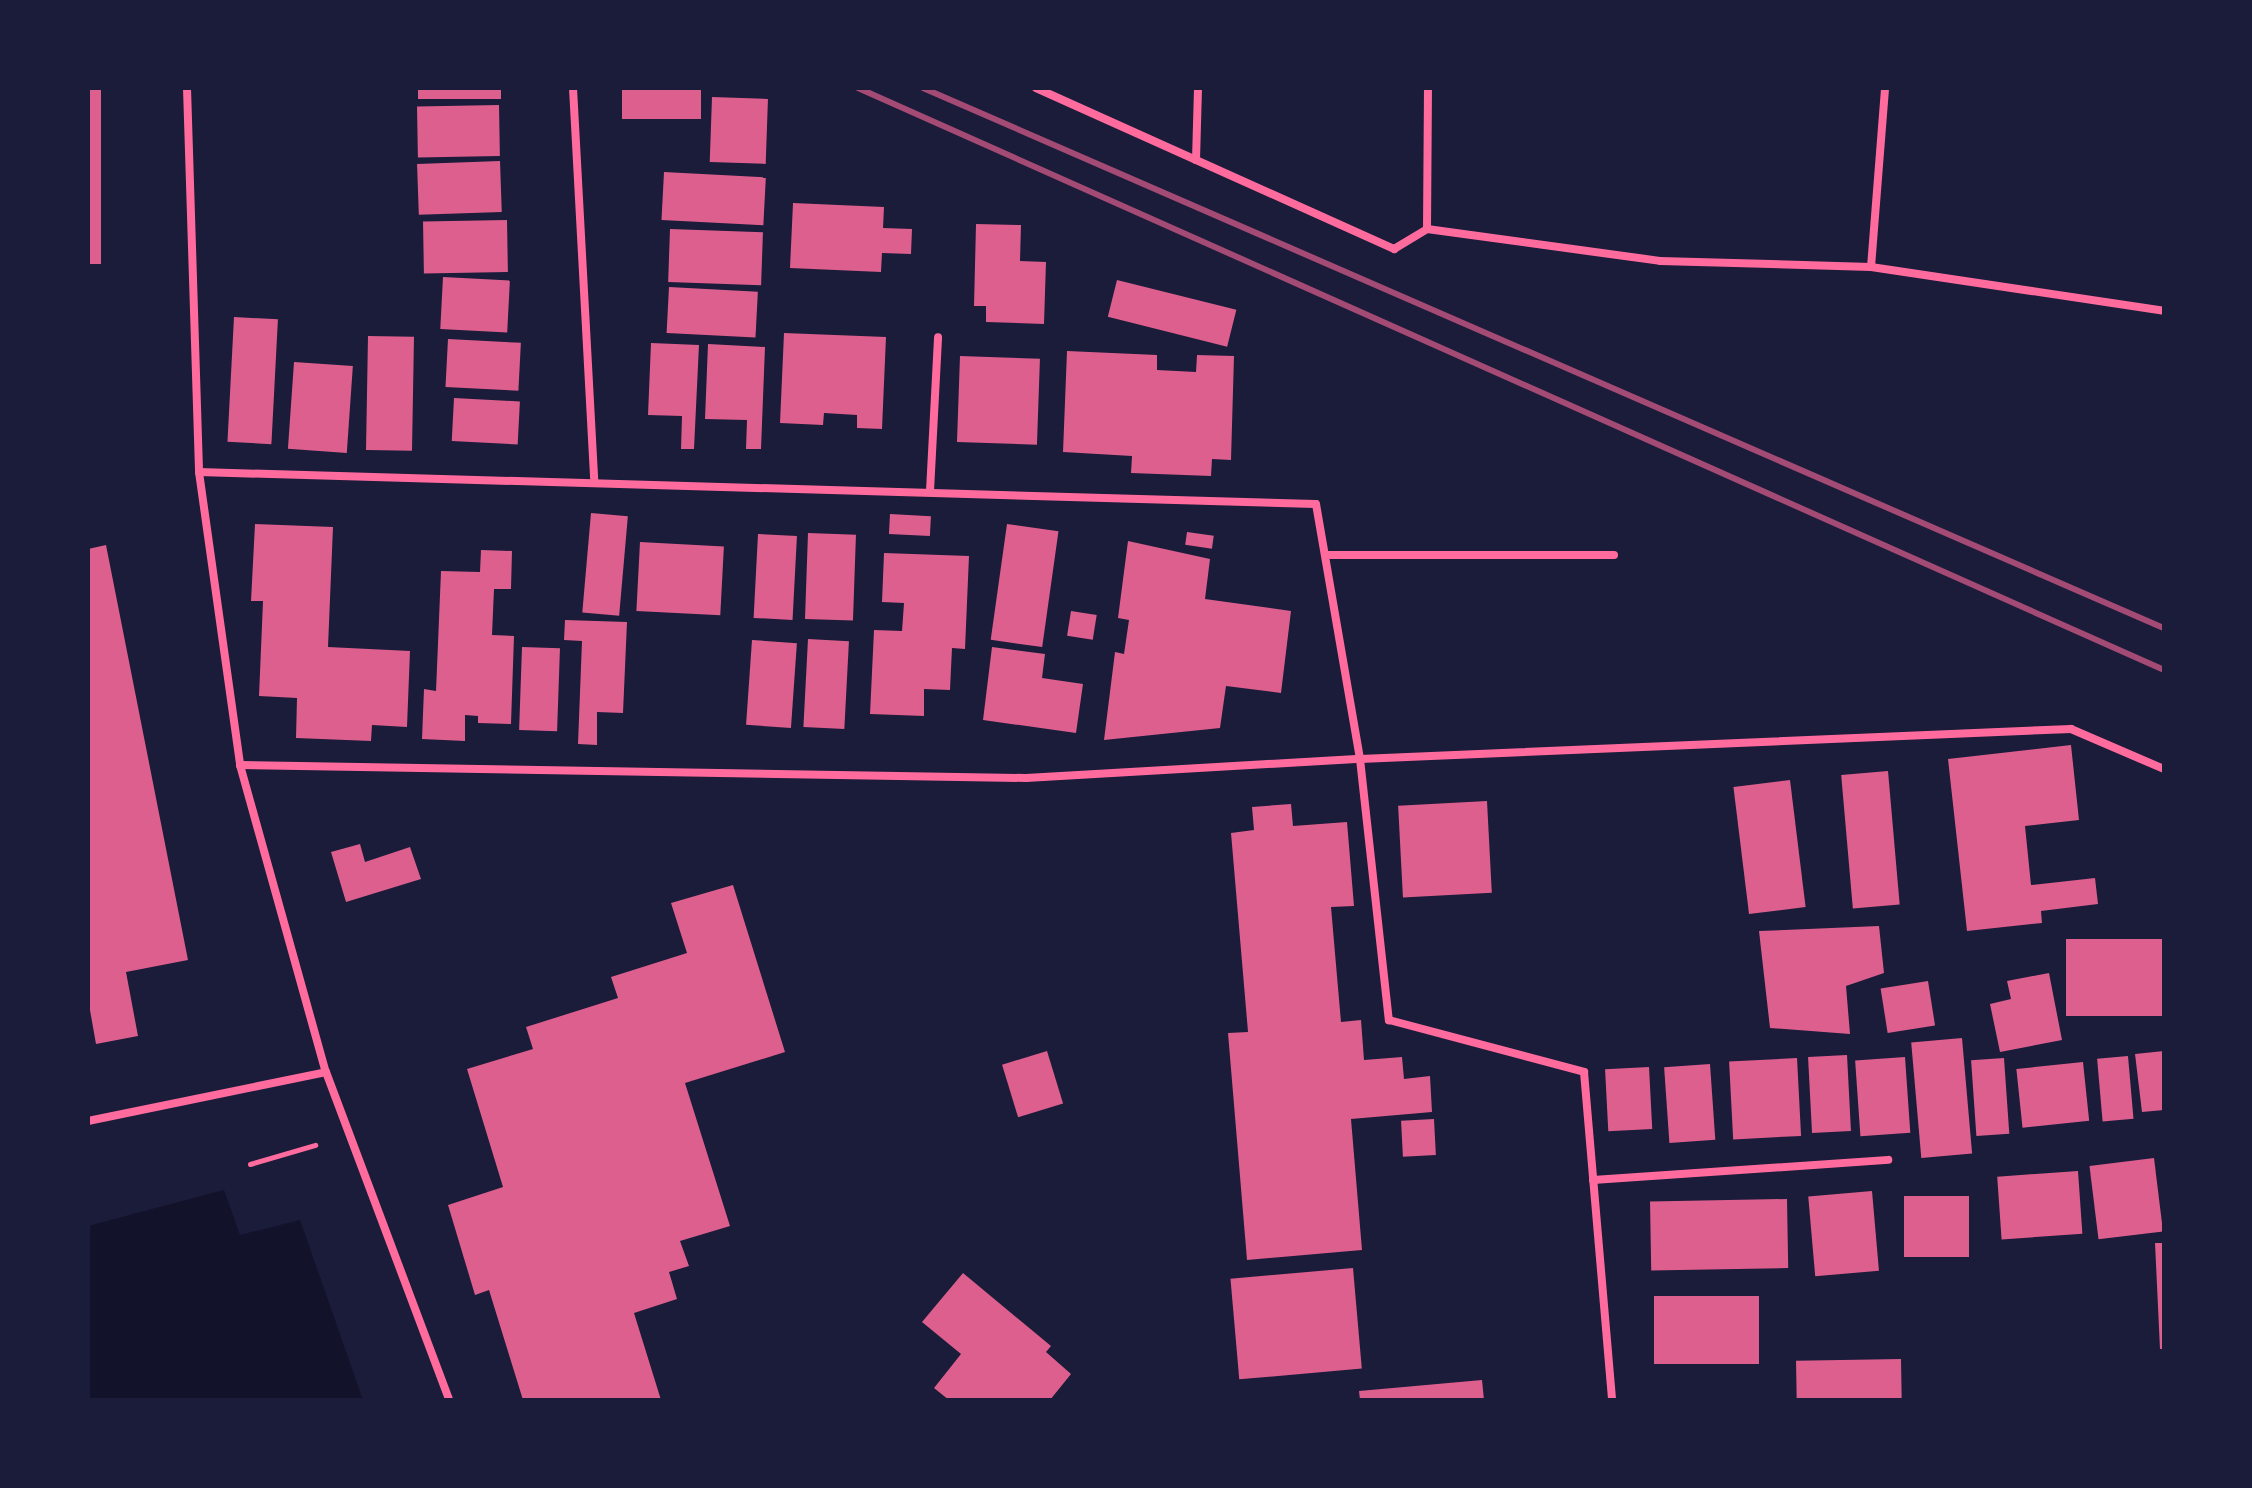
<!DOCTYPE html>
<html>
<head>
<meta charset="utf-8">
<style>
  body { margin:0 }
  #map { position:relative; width:2252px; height:1488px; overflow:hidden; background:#1b1b3a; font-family:"Nunito Sans",sans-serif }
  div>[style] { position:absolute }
  .water>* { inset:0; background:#12122b }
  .building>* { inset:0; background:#dd5f8e; transform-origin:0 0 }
  .path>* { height:5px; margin:-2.5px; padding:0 2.5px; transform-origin:2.5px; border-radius:2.5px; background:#ff6b9d }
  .minor>* { height:8px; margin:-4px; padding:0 4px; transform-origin:4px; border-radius:4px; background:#ff6b9d }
  .rail>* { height:6px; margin:-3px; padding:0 3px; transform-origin:3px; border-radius:3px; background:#a44b75 }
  span { translate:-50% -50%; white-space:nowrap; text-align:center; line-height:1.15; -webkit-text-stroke:6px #1b1b3a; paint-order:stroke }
  .frame { position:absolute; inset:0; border:90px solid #1b1b3a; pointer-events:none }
</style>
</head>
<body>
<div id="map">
  <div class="water">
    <i style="clip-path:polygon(224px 1190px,240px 1235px,300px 1220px,363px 1400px,88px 1400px,88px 1226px)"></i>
  </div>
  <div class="building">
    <i style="left:88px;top:88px;width:13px;height:176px"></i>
    <i style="left:418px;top:88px;width:83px;height:11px"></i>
    <i style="left:622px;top:88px;width:79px;height:31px"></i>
    <i style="left:712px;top:97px;width:56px;height:65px;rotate:2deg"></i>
    <i style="left:499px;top:105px;width:51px;height:82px;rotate:89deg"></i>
    <i style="left:500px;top:161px;width:51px;height:83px;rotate:88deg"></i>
    <i style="left:664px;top:172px;width:102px;height:48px;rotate:3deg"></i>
    <i style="clip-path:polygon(793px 203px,884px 207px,883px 228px,912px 229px,911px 254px,882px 253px,881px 272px,790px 268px)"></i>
    <i style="left:507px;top:220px;width:52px;height:84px;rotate:89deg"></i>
    <i style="clip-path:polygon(976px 224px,1021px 225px,1020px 261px,1046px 262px,1044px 324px,986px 322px,986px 306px,974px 306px)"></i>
    <i style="left:670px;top:229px;width:93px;height:53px;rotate:2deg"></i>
    <i style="left:443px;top:277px;width:67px;height:52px;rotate:3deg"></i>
    <i style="left:1117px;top:280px;width:123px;height:38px;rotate:14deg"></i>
    <i style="left:669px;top:287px;width:89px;height:46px;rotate:3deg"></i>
    <i style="left:234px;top:317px;width:44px;height:125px;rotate:3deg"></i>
    <i style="clip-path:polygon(784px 333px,886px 337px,882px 429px,857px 428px,857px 415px,824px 413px,823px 425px,780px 423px)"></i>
    <i style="left:368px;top:336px;width:46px;height:114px;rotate:1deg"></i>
    <i style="left:448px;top:339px;width:73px;height:48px;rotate:3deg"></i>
    <i style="clip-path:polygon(651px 343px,699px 345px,694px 449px,681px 449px,682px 416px,648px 415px)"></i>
    <i style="clip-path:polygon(708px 344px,765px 347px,761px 449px,746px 449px,747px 420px,705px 419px)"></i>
    <i style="clip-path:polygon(1067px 351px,1157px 355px,1157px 370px,1196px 372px,1197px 355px,1234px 356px,1231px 460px,1212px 459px,1211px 476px,1131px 473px,1132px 456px,1063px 452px)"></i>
    <i style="left:960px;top:356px;width:80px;height:86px;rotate:2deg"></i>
    <i style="left:294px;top:362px;width:59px;height:87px;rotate:4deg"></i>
    <i style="left:454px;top:398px;width:66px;height:43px;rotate:3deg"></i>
    <i style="left:591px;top:513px;width:37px;height:100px;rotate:5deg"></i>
    <i style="left:890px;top:514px;width:41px;height:20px;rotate:3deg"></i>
    <i style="clip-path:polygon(255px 524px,333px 527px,328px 647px,410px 651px,407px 727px,372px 725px,371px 741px,296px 738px,297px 698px,259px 696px,263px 601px,251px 601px)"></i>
    <i style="left:1007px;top:524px;width:52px;height:117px;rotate:8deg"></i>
    <i style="left:1187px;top:532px;width:27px;height:13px;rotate:8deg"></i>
    <i style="left:808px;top:533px;width:48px;height:86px;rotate:2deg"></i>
    <i style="left:758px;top:534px;width:39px;height:84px;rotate:3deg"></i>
    <i style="clip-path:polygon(1128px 541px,1210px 559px,1205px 599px,1291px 611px,1281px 693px,1226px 686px,1220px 728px,1104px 740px,1115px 652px,1124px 654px,1129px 620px,1118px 618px)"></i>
    <i style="left:640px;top:542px;width:84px;height:69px;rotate:3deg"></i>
    <i style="clip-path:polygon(106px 545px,188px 960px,126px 972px,138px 1036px,96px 1044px,88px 999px,88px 549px)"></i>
    <i style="clip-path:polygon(481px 550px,512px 551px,511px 589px,494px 589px,492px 635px,514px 636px,511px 724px,478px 723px,478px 716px,465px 715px,465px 741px,422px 739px,424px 689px,436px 691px,441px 571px,480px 572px)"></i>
    <i style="clip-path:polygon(884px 553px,969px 556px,965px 649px,952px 648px,950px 690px,924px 689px,924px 716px,870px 714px,874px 630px,902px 631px,904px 603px,882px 602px)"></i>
    <i style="left:1071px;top:611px;width:26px;height:25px;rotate:9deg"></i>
    <i style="clip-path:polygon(565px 620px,627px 622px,623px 713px,597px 712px,597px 745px,578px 744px,582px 641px,564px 640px)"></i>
    <i style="left:808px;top:639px;width:41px;height:88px;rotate:3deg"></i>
    <i style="left:752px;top:640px;width:45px;height:85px;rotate:4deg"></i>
    <i style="left:522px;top:647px;width:38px;height:83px;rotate:2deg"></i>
    <i style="clip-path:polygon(992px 647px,1045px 654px,1042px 678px,1083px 684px,1076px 733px,983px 720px)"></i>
    <i style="clip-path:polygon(2071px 745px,2079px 820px,2025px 826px,2031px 885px,2095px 878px,2098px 904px,2041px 911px,2042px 923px,1967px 931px,1948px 759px)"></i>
    <i style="left:1888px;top:771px;width:134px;height:47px;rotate:85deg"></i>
    <i style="left:1790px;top:780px;width:128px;height:57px;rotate:83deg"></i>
    <i style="left:1487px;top:801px;width:92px;height:89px;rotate:87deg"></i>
    <i style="clip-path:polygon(1291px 804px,1293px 826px,1347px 822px,1354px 906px,1331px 907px,1341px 1022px,1361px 1020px,1364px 1060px,1402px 1057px,1404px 1079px,1430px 1076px,1432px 1112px,1351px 1119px,1362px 1250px,1247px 1260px,1228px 1033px,1248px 1032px,1231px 833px,1254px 830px,1252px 807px)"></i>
    <i style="clip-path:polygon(360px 844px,365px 862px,410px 847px,421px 879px,346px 902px,331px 852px)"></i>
    <i style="clip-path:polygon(733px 885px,785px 1052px,685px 1083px,730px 1226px,680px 1241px,689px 1266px,669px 1272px,677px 1299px,634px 1313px,661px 1400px,523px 1400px,489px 1290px,475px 1295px,448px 1205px,503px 1187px,467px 1069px,533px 1049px,526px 1027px,618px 998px,611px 977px,687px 953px,671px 903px)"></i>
    <i style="clip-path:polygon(1879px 926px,1884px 973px,1846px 986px,1850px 1034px,1770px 1028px,1759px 931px)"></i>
    <i style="left:2164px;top:939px;width:77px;height:98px;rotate:90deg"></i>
    <i style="clip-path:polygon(2049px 973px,2062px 1040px,2000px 1052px,1990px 1004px,2011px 999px,2007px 981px)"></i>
    <i style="left:1928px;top:981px;width:45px;height:48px;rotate:81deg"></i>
    <i style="left:1962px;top:1038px;width:116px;height:51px;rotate:85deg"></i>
    <i style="left:1047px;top:1051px;width:55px;height:47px;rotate:73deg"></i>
    <i style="clip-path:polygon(2164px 1051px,2164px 1110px,2142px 1112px,2135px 1054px)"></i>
    <i style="left:1847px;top:1055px;width:76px;height:39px;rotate:87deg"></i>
    <i style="left:2128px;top:1056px;width:63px;height:31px;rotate:85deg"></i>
    <i style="left:1905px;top:1057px;width:76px;height:50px;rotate:86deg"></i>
    <i style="left:1797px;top:1058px;width:78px;height:68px;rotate:87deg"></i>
    <i style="left:2004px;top:1058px;width:76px;height:33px;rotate:86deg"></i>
    <i style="left:2083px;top:1062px;width:59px;height:67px;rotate:84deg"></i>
    <i style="left:1710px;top:1064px;width:76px;height:46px;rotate:86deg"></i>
    <i style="left:1649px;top:1067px;width:62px;height:44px;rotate:87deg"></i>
    <i style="left:1434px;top:1119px;width:36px;height:33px;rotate:87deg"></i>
    <i style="left:2154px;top:1158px;width:74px;height:65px;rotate:83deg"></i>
    <i style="left:2078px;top:1171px;width:63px;height:81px;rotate:86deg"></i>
    <i style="left:1872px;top:1191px;width:80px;height:64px;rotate:85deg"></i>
    <i style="left:1904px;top:1196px;width:65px;height:61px"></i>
    <i style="left:1787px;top:1199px;width:69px;height:137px;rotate:89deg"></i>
    <i style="clip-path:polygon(2155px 1243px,2164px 1243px,2164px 1349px,2160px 1349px)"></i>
    <i style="left:1353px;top:1268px;width:101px;height:123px;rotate:85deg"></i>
    <i style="clip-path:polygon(963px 1273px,1051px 1346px,1046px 1352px,1071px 1374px,1050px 1400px,949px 1400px,934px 1388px,961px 1354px,922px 1322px)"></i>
    <i style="left:1654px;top:1296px;width:105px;height:68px"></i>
    <i style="left:1901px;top:1359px;width:41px;height:105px;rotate:89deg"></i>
    <i style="clip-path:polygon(1482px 1380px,1484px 1400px,1360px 1400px,1359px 1391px)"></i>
  </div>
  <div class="path">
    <i style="left:250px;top:1164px;width:68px;rotate:-16.3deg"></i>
  </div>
  <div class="minor">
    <i style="left:187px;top:88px;width:384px;rotate:88.2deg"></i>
    <i style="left:199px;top:472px;width:296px;rotate:82deg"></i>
    <i style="left:240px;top:765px;width:319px;rotate:74.4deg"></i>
    <i style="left:326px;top:1072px;width:350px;rotate:69.4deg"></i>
    <i style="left:573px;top:88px;width:393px;rotate:86.9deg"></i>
    <i style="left:1036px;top:88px;width:393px;rotate:24.2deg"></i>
    <i style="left:1394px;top:249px;width:39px;rotate:-31deg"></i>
    <i style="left:1427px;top:229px;width:141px;rotate:-89.6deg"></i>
    <i style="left:1196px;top:160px;width:72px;rotate:-88.4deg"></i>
    <i style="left:1427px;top:229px;width:235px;rotate:7.8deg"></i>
    <i style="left:1660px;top:261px;width:211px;rotate:1.6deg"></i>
    <i style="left:1871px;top:267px;width:296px;rotate:8.5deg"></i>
    <i style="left:1871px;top:267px;width:180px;rotate:-85.5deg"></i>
    <i style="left:199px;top:472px;width:1117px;rotate:1.64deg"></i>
    <i style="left:1316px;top:504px;width:259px;rotate:80.2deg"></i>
    <i style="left:1360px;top:759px;width:263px;rotate:83.7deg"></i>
    <i style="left:1389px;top:1020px;width:202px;rotate:14.9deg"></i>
    <i style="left:1584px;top:1072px;width:329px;rotate:85.1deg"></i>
    <i style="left:930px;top:491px;width:154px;rotate:-87deg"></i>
    <i style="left:1325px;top:555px;width:289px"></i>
    <i style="left:240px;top:765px;width:786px;rotate:0.95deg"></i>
    <i style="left:1026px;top:778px;width:335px;rotate:-3.3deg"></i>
    <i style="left:1360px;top:759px;width:712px;rotate:-2.42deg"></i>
    <i style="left:2071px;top:729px;width:101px;rotate:23.3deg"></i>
    <i style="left:88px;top:1121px;width:243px;rotate:-11.6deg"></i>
    <i style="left:1593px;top:1180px;width:296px;rotate:-3.9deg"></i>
  </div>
  <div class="rail">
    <i style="left:858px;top:88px;width:1430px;rotate:24.02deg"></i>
    <i style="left:923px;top:88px;width:1353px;rotate:23.52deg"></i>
  </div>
  <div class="frame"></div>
</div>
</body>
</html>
